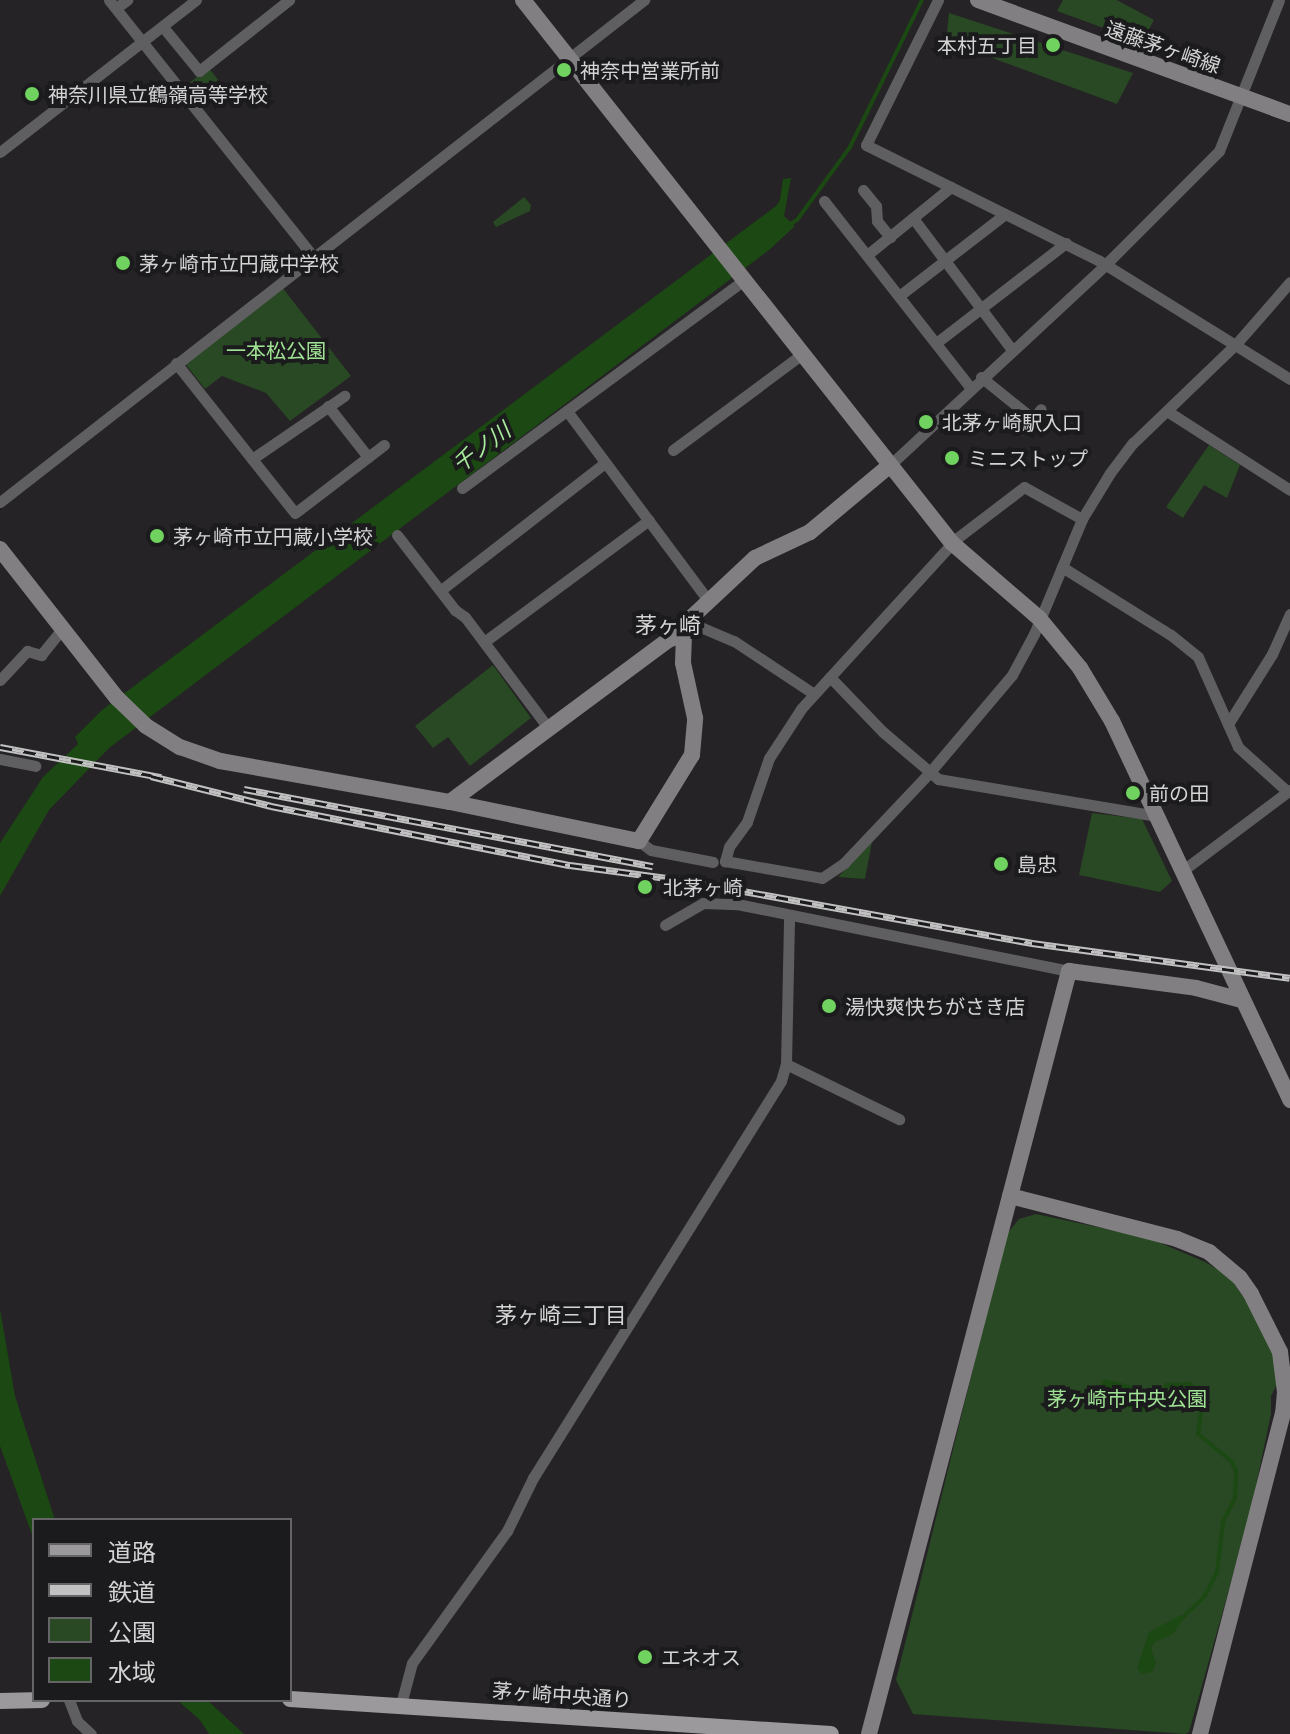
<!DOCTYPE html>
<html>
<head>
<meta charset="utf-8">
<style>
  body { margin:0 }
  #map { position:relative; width:1290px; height:1734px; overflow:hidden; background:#252325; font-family:"Open Sans","Noto Sans JP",sans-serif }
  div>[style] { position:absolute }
  .green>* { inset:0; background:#294824; transform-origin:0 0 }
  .water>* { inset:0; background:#1b4813 }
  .stream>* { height:4px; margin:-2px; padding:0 2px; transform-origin:2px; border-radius:2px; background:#1b4813 }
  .street>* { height:11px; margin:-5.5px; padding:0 5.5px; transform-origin:5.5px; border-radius:5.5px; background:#5f5e60 }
  .secondary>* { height:16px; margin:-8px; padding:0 8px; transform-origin:8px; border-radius:8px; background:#817f81 }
  .primary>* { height:16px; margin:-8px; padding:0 8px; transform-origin:8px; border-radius:8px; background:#9b999c }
  .rail>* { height:7px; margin-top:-3.5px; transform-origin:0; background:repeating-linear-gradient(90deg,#1b1a1c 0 12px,#c2c1c2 0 24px); box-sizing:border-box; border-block:2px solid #c2c1c2 }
  .dots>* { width:22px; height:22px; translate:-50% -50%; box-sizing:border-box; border:4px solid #1b1a1c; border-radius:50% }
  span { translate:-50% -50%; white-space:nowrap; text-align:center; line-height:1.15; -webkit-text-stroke:8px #1b1a1c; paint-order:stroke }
  .poi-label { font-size:20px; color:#d5d4d5 }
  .right { translate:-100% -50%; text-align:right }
  .left { translate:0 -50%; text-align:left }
  .street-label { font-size:20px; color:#d5d4d5 }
  .park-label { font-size:20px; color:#a0e395 }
  .water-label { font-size:22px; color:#a8eb9d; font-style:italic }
  .neighbourhood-label { font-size:22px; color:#d5d4d5 }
  .legend { position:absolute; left:32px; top:1518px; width:260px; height:184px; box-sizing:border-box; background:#1b1a1c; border:2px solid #656466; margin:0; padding:10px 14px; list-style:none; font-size:24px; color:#d5d4d5 }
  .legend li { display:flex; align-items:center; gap:16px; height:40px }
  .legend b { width:40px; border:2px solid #656466 }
</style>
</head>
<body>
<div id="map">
  <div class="green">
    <i style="clip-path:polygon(1063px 0,1117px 0,1154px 20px,1142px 42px,1057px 11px)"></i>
    <i style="clip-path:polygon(949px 13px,1133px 73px,1117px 104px,946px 41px)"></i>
    <i style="left:209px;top:68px;width:25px;height:28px;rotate:53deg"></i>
    <i style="clip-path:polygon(524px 197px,531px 205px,530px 211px,496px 227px,493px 222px)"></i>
    <i style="clip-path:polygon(282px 287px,351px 376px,290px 421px,266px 393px,222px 376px,205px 389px,183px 361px)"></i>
    <i style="clip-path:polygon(1209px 445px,1240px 465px,1227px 498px,1204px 485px,1183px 518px,1166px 507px)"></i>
    <i style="clip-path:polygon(493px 665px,531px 718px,470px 766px,448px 737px,433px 748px,415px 726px)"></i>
    <i style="clip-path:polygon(1092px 813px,1142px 819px,1172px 881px,1160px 892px,1079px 875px)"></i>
    <i style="clip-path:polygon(872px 842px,865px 879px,838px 877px)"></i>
    <i style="clip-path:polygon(1036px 1214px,1149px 1238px,1205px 1262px,1229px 1276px,1271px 1337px,1278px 1382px,1271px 1396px,1271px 1414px,1250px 1514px,1189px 1732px,1185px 1734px,913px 1714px,896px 1680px,1006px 1235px,1019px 1219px)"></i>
  </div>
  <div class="water">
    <i style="clip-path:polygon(791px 178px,784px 216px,795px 226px,769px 250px,109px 748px,49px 810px,0 896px,0 843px,43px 777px,78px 744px,75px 737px,102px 710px,776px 206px,780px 200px,783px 179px)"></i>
    <i style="clip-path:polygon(0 1309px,15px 1396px,55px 1520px,34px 1520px,34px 1540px,0 1446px)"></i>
    <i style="clip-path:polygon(1104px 1379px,1161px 1393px,1160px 1404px,1156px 1410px,1141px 1411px,1106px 1400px,1097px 1394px)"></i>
    <i style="clip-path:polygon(1181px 1615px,1182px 1621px,1173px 1634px,1155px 1642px,1151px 1648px,1156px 1663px,1152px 1672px,1142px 1674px,1137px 1668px,1149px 1632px)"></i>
    <i style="clip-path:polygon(177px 1700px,207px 1700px,244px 1734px,209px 1734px,200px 1720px)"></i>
  </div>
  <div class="stream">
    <i style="left:788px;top:225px;width:10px;rotate:-29deg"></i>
    <i style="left:797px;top:220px;width:90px;rotate:-54deg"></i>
    <i style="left:850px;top:147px;width:164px;rotate:-63.9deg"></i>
    <i style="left:1161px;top:1393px;width:10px;rotate:-53deg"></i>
    <i style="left:1167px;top:1385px;width:24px;rotate:-2deg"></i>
    <i style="left:1191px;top:1384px;width:31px;rotate:71deg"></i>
    <i style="left:1201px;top:1413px;width:21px;rotate:98deg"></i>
    <i style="left:1198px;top:1434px;width:43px;rotate:39.3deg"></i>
    <i style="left:1231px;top:1461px;width:11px;rotate:63deg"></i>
    <i style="left:1236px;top:1471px;width:27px;rotate:92deg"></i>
    <i style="left:1235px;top:1498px;width:27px;rotate:117deg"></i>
    <i style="left:1223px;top:1522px;width:50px;rotate:96.8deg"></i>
    <i style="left:1217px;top:1572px;width:28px;rotate:117deg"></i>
    <i style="left:1204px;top:1597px;width:30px;rotate:136deg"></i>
  </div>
  <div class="street">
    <i style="left:109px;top:0;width:330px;rotate:51.5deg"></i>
    <i style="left:938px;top:0;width:162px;rotate:116.4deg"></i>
    <i style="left:866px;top:145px;width:259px;rotate:26.4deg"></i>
    <i style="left:1098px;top:260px;width:226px;rotate:31.8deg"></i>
    <i style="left:116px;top:8px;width:14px;rotate:-36deg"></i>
    <i style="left:163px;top:27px;width:57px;rotate:50.7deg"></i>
    <i style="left:199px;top:71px;width:115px;rotate:-38.3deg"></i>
    <i style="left:0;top:152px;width:248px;rotate:-37.8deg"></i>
    <i style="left:863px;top:190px;width:21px;rotate:51deg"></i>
    <i style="left:876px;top:206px;width:15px;rotate:86deg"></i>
    <i style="left:877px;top:221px;width:21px;rotate:51deg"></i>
    <i style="left:824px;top:201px;width:236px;rotate:51.9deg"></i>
    <i style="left:913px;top:218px;width:166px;rotate:53.1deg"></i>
    <i style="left:867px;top:255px;width:108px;rotate:-39deg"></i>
    <i style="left:899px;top:296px;width:134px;rotate:-37.7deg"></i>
    <i style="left:936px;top:343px;width:164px;rotate:-37.6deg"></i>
    <i style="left:176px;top:363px;width:191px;rotate:51.6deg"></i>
    <i style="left:295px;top:513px;width:112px;rotate:-37.4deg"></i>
    <i style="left:981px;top:377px;width:67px;rotate:38.9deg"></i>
    <i style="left:328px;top:406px;width:65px;rotate:51.9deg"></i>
    <i style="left:567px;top:411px;width:236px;rotate:53.3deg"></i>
    <i style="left:1167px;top:411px;width:146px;rotate:32.7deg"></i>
    <i style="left:1025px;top:430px;width:26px;rotate:-53deg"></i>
    <i style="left:673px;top:450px;width:159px;rotate:-36.6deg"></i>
    <i style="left:252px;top:459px;width:112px;rotate:-34.4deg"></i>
    <i style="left:890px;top:465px;width:295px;rotate:-42.9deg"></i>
    <i style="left:1106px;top:264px;width:160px;rotate:-45deg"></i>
    <i style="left:1219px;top:151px;width:162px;rotate:-68.3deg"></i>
    <i style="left:462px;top:488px;width:349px;rotate:-36.4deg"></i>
    <i style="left:0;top:502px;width:817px;rotate:-37.94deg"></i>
    <i style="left:1082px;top:519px;width:66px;rotate:-151.1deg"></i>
    <i style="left:1024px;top:487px;width:86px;rotate:142.6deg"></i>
    <i style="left:956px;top:539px;width:230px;rotate:132.4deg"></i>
    <i style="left:801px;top:709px;width:59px;rotate:123.1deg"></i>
    <i style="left:769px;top:758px;width:68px;rotate:109deg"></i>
    <i style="left:747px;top:822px;width:31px;rotate:126deg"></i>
    <i style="left:729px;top:847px;width:15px;rotate:106deg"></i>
    <i style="left:725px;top:861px;width:98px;rotate:9.9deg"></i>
    <i style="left:822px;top:878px;width:27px;rotate:-34deg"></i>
    <i style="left:844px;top:863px;width:125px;rotate:-46.6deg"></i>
    <i style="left:930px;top:772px;width:11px;rotate:41deg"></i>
    <i style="left:938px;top:779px;width:222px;rotate:9.6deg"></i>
    <i style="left:397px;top:535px;width:95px;rotate:52.3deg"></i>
    <i style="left:455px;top:610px;width:12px;rotate:35deg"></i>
    <i style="left:465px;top:617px;width:140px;rotate:53.1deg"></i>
    <i style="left:1062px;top:567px;width:128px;rotate:32deg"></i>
    <i style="left:1171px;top:635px;width:35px;rotate:39deg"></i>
    <i style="left:1198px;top:657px;width:98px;rotate:66deg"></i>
    <i style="left:1238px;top:747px;width:67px;rotate:42deg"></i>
    <i style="left:441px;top:590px;width:207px;rotate:-37.8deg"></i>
    <i style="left:688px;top:626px;width:10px"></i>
    <i style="left:698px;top:626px;width:39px;rotate:23deg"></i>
    <i style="left:734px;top:641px;width:96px;rotate:33.5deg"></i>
    <i style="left:484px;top:642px;width:205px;rotate:-36.5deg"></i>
    <i style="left:830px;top:677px;width:76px;rotate:46.1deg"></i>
    <i style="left:883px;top:732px;width:62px;rotate:40.4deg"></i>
    <i style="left:930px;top:772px;width:127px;rotate:-49.8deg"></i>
    <i style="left:1012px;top:675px;width:47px;rotate:-61.8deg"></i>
    <i style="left:1034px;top:634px;width:125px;rotate:-67.3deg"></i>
    <i style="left:1082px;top:519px;width:54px;rotate:-58.7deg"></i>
    <i style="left:1110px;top:473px;width:38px;rotate:-53deg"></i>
    <i style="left:1133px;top:443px;width:143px;rotate:-43.9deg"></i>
    <i style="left:1236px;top:344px;width:82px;rotate:-48.9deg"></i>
    <i style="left:0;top:680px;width:40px;rotate:-47deg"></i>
    <i style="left:27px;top:651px;width:15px;rotate:16deg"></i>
    <i style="left:41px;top:655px;width:33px;rotate:-51deg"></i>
    <i style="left:1228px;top:724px;width:83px;rotate:-57.8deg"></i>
    <i style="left:1272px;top:654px;width:44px;rotate:-65.8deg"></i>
    <i style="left:0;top:759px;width:36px;rotate:11deg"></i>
    <i style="left:639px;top:841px;width:15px;rotate:37deg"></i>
    <i style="left:651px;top:850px;width:63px;rotate:11deg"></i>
    <i style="left:1182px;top:871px;width:135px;rotate:-36.9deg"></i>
    <i style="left:665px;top:925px;width:44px;rotate:-30.1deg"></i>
    <i style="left:703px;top:903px;width:34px;rotate:2deg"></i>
    <i style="left:737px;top:904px;width:339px;rotate:11.4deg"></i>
    <i style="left:786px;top:1064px;width:126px;rotate:26deg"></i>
    <i style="left:69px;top:1700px;width:22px;rotate:69deg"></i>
    <i style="left:77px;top:1721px;width:19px;rotate:43deg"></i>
    <i style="left:401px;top:1704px;width:42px;rotate:-75deg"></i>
    <i style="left:412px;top:1663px;width:163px;rotate:-54.3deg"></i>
    <i style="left:507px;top:1531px;width:59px;rotate:-63.9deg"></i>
    <i style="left:533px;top:1478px;width:468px;rotate:-58deg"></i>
    <i style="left:781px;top:1081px;width:18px;rotate:-74deg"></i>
    <i style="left:786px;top:1064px;width:148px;rotate:-88.8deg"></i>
  </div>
  <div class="secondary">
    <i style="left:523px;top:0;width:692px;rotate:51.69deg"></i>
    <i style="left:952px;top:543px;width:115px;rotate:40.8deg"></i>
    <i style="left:1039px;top:618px;width:65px;rotate:50.6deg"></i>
    <i style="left:1080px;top:668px;width:62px;rotate:58.9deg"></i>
    <i style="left:1112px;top:721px;width:419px;rotate:64.8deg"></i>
    <i style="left:978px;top:0;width:332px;rotate:20.1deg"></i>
    <i style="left:0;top:549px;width:189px;rotate:51.9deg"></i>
    <i style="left:117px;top:698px;width:40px;rotate:44deg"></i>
    <i style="left:146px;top:726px;width:40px;rotate:32deg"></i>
    <i style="left:180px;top:747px;width:42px;rotate:19.3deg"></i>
    <i style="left:220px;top:761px;width:234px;rotate:10.1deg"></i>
    <i style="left:450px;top:802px;width:193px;rotate:11.7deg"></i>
    <i style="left:639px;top:841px;width:101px;rotate:-58.4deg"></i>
    <i style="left:692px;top:755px;width:37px;rotate:-85deg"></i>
    <i style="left:695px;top:718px;width:56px;rotate:-102.3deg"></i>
    <i style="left:683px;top:663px;width:29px;rotate:-88deg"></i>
    <i style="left:684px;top:634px;width:20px;rotate:-63deg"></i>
    <i style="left:693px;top:616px;width:85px;rotate:-43.1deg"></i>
    <i style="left:755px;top:558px;width:61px;rotate:-25.3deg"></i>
    <i style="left:810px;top:532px;width:104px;rotate:-39.9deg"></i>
    <i style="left:450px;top:802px;width:272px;rotate:-36.6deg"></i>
    <i style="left:668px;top:640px;width:17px;rotate:-21deg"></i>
    <i style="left:1010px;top:1196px;width:172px;rotate:14.4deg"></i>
    <i style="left:1177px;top:1239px;width:35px;rotate:22deg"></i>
    <i style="left:1209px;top:1252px;width:40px;rotate:40deg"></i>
    <i style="left:1240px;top:1278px;width:19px;rotate:55deg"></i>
    <i style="left:1251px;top:1294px;width:65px;rotate:63.4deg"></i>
    <i style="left:1280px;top:1352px;width:40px;rotate:82.9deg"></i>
    <i style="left:1285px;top:1392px;width:21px;rotate:95deg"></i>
    <i style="left:1283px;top:1413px;width:332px;rotate:104.5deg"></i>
    <i style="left:869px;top:1734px;width:789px;rotate:-75.31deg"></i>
    <i style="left:1069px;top:971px;width:128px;rotate:7.6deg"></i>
    <i style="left:1196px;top:988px;width:47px;rotate:14.9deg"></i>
  </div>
  <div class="primary">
    <i style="left:290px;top:1699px;width:542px;rotate:3.7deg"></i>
    <i style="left:0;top:1701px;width:42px;rotate:-1.4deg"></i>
  </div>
  <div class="rail">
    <i style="left:0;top:747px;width:164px;rotate:10.6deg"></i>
    <i style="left:151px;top:776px;width:124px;rotate:14deg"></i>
    <i style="left:271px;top:806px;width:305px;rotate:11.2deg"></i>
    <i style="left:570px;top:865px;width:113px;rotate:7.6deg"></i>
    <i style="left:682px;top:880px;width:356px;rotate:10.2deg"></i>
    <i style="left:1032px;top:943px;width:260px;rotate:7.7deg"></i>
    <i style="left:244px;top:789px;width:416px;rotate:10.7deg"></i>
  </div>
  <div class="dots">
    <i style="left:1053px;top:45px;background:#70d35f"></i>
    <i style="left:564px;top:70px;background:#70d35f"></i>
    <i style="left:32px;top:94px;background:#70d35f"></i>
    <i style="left:123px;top:263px;background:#70d35f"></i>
    <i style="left:926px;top:422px;background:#70d35f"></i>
    <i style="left:952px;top:458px;background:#70d35f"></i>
    <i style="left:157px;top:536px;background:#70d35f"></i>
    <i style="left:1133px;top:793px;background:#70d35f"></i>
    <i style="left:1001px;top:864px;background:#70d35f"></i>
    <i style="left:645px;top:887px;background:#70d35f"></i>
    <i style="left:829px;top:1006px;background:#70d35f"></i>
    <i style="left:645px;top:1657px;background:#70d35f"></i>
  </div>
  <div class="poi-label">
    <span class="right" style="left:1037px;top:45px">本村五丁目</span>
    <span class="left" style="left:580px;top:70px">神奈中営業所前</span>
    <span class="left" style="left:48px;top:94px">神奈川県立鶴嶺高等学校</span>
    <span class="left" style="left:139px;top:263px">茅ヶ崎市立円蔵中学校</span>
    <span class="left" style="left:942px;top:422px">北茅ヶ崎駅入口</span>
    <span class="left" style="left:968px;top:458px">ミニストップ</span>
    <span class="left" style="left:173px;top:536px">茅ヶ崎市立円蔵小学校</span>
    <span class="left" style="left:1149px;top:793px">前の田</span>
    <span class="left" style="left:1017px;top:864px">島忠</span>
    <span class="left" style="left:663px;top:887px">北茅ヶ崎</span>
    <span class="left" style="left:845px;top:1006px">湯快爽快ちがさき店</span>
    <span class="left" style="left:661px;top:1657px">エネオス</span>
  </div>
  <div class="street-label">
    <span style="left:1163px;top:47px;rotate:19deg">遠藤茅ヶ崎線</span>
    <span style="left:562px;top:1695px;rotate:4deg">茅ヶ崎中央通り</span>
  </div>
  <div class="park-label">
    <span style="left:276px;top:350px">一本松公園</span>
    <span style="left:1127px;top:1398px">茅ヶ崎市中央公園</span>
  </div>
  <div class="water-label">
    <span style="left:481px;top:447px;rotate:-37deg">千ノ川</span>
  </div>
  <div class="neighbourhood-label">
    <span style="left:668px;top:625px">茅ヶ崎</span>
    <span style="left:561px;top:1315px">茅ヶ崎三丁目</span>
  </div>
  <ul class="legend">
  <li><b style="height:10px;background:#9b999c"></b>道路</li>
  <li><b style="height:10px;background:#c2c1c2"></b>鉄道</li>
  <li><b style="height:22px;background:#294824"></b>公園</li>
  <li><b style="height:22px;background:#1b4813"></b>水域</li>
  </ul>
</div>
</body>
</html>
